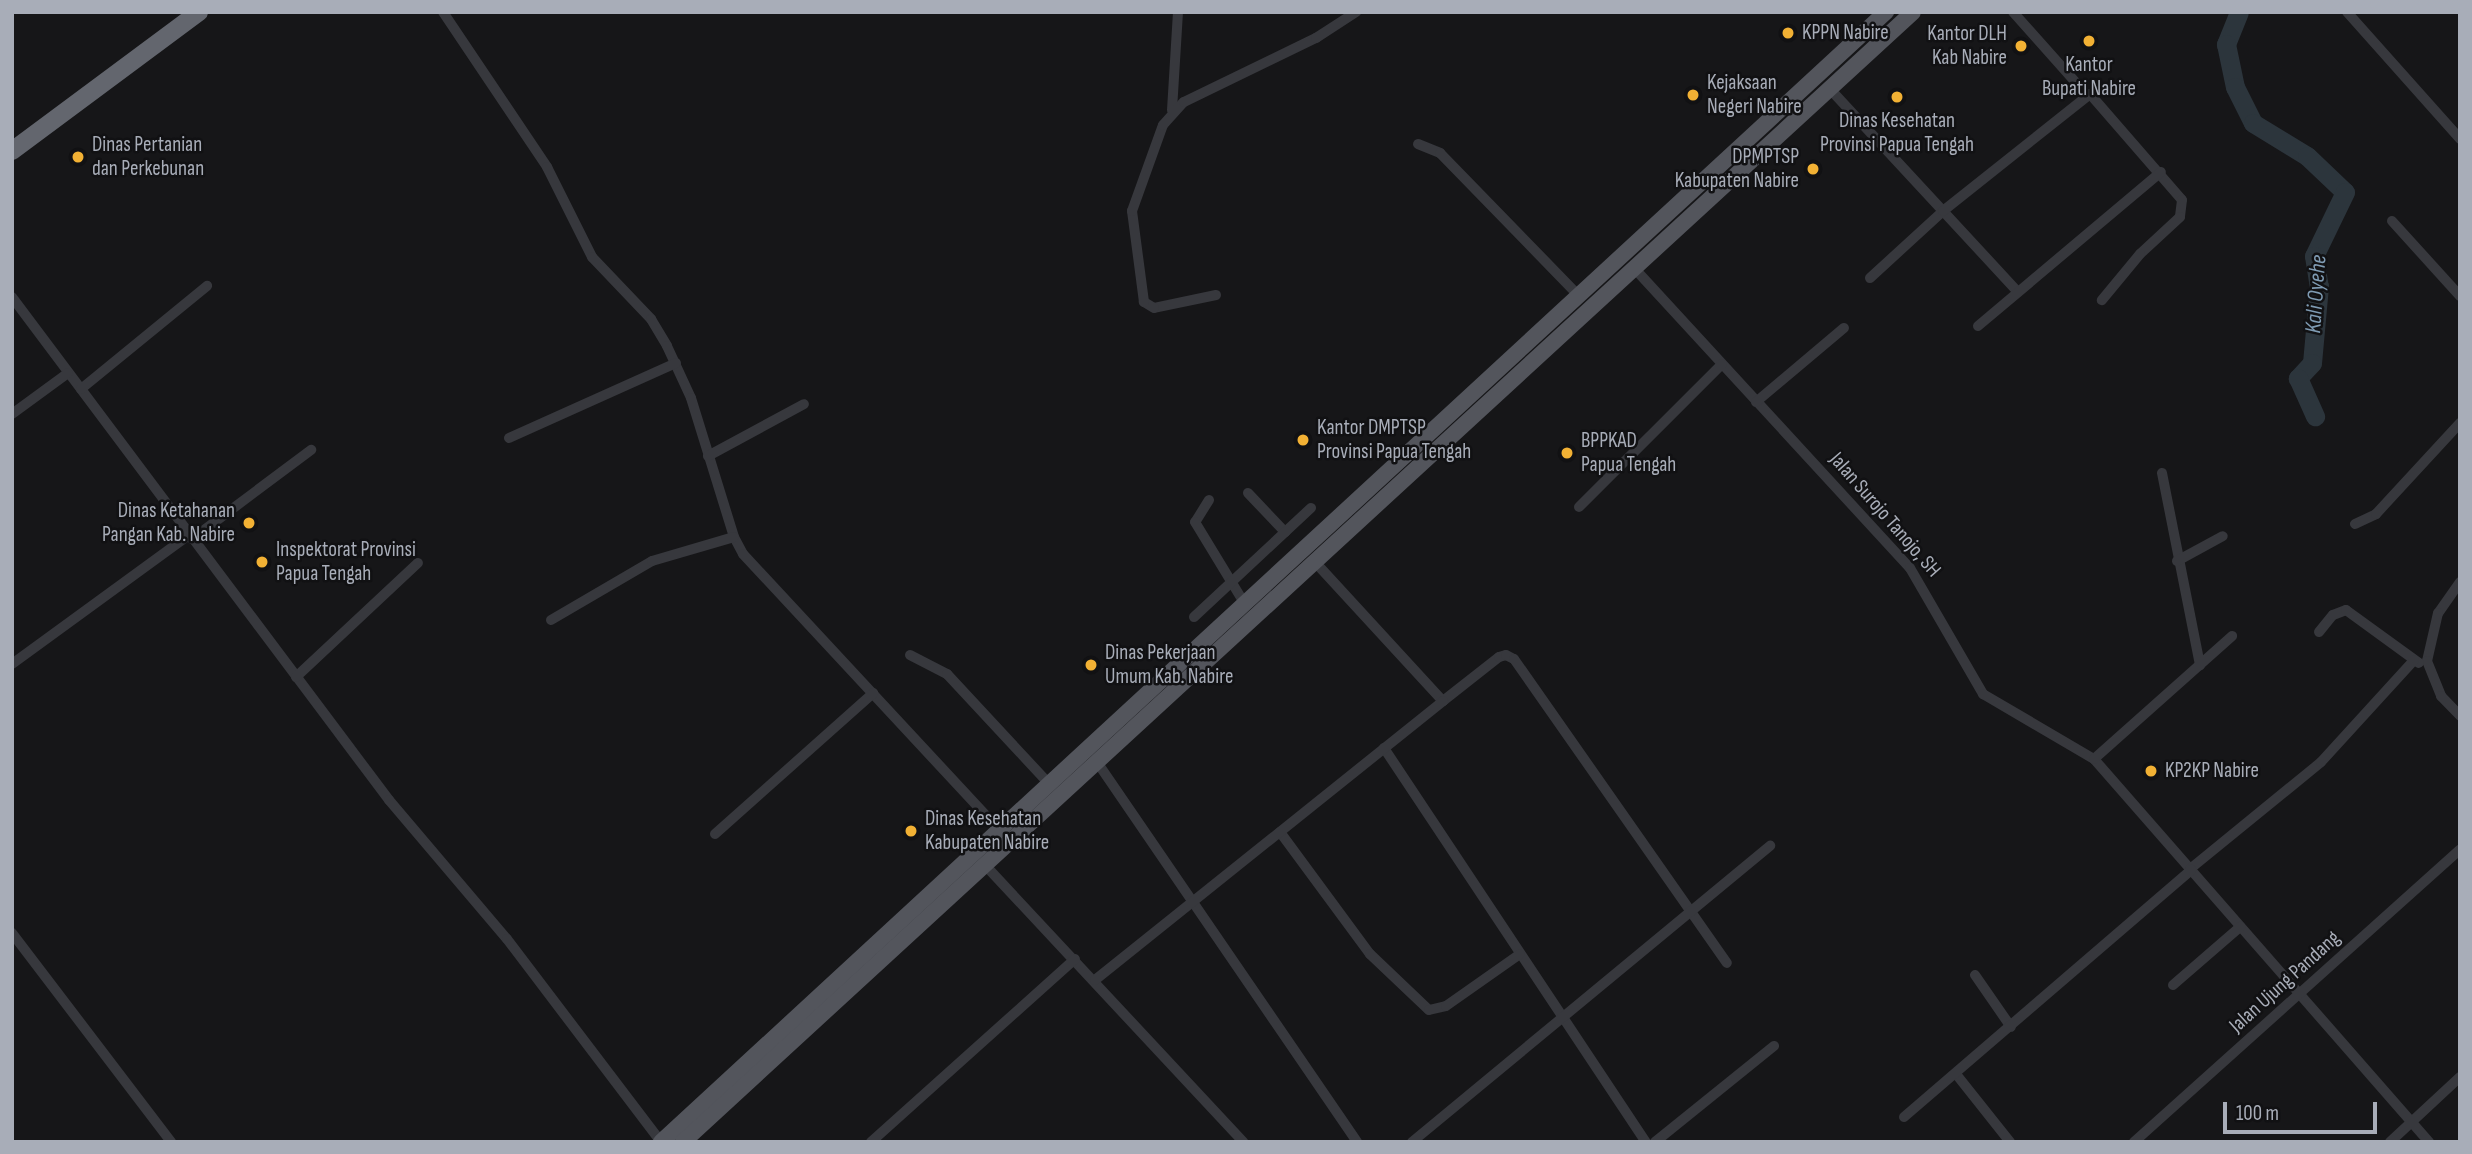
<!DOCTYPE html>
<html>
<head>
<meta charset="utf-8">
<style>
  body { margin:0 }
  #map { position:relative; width:2472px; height:1154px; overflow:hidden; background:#161618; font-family:"Sofia Sans Condensed",sans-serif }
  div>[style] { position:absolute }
  .river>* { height:19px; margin:-9.5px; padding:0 9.5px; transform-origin:9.5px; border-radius:9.5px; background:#2c353c }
  .street>* { height:10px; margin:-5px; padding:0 5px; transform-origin:5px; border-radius:5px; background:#37383d }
  .primary>* { height:16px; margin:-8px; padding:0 8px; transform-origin:8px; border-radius:8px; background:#53555c }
  .highway>* { height:18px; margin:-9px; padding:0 9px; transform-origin:9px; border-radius:9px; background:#63666e }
  .dots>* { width:19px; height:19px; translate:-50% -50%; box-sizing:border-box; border:4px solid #111113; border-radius:50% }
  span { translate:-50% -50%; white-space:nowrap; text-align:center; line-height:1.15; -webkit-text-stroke:5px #111113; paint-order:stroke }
  .poi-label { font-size:21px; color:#a8adb8 }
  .left { translate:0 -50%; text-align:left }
  .right { translate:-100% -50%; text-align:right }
  .street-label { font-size:21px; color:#a8adb8 }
  .water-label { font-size:23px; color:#7f9bb3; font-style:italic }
  .frame { position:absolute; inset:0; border:14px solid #a8adb8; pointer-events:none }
  .scale { position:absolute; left:2223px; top:1102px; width:154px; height:32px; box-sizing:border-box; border:4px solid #a8adb8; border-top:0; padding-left:9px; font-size:21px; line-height:24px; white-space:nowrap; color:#a8adb8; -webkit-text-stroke:5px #111113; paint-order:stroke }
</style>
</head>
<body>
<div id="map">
  <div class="river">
    <i style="left:2239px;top:12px;width:35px;rotate:112deg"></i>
    <i style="left:2226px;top:44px;width:44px;rotate:78.2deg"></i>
    <i style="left:2235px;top:87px;width:40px;rotate:63.4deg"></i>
    <i style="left:2253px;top:123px;width:63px;rotate:31.4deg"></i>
    <i style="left:2307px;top:156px;width:52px;rotate:43.5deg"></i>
    <i style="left:2345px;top:192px;width:71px;rotate:115.8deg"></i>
    <i style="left:2314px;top:256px;width:30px;rotate:81deg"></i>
    <i style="left:2319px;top:286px;width:77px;rotate:95.2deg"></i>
    <i style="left:2312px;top:363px;width:21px;rotate:133deg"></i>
    <i style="left:2298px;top:378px;width:42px;rotate:65.9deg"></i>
  </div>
  <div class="street">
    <i style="left:443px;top:12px;width:187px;rotate:56.1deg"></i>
    <i style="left:547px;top:167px;width:101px;rotate:63.4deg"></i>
    <i style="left:592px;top:257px;width:86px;rotate:46.4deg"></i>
    <i style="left:651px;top:319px;width:31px;rotate:59deg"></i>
    <i style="left:667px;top:346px;width:57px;rotate:65.2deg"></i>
    <i style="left:691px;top:398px;width:145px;rotate:72.8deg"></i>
    <i style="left:734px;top:537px;width:19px;rotate:62deg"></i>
    <i style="left:743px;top:554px;width:378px;rotate:47.1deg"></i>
    <i style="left:2013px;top:12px;width:110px;rotate:48.3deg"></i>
    <i style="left:2347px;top:12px;width:170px;rotate:48.3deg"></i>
    <i style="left:1830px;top:89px;width:275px;rotate:47.2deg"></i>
    <i style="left:1172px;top:110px;width:98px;rotate:-86.5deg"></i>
    <i style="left:1418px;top:144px;width:24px;rotate:22deg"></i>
    <i style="left:1440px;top:153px;width:199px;rotate:45.8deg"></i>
    <i style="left:2392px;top:221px;width:101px;rotate:47.8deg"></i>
    <i style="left:1635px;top:269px;width:406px;rotate:47.4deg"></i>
    <i style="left:1910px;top:568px;width:146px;rotate:59.9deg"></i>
    <i style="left:1983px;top:694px;width:129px;rotate:30.4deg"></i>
    <i style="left:2094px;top:759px;width:509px;rotate:48.82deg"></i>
    <i style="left:1870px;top:278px;width:99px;rotate:-42.5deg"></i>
    <i style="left:1943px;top:211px;width:188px;rotate:-38.5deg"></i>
    <i style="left:2090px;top:94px;width:140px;rotate:49deg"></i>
    <i style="left:2182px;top:200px;width:17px;rotate:97deg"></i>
    <i style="left:2180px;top:217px;width:54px;rotate:137.2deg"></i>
    <i style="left:2140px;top:254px;width:60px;rotate:129.6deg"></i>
    <i style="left:1216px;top:295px;width:63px;rotate:168.2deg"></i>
    <i style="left:1154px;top:308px;width:12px;rotate:-149deg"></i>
    <i style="left:1144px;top:302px;width:92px;rotate:-97.5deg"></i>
    <i style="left:1132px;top:211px;width:91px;rotate:-70.2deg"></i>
    <i style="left:1163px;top:125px;width:31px;rotate:-48deg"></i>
    <i style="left:1184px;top:102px;width:147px;rotate:-25.9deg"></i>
    <i style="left:1316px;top:38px;width:48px;rotate:-33deg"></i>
    <i style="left:12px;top:297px;width:629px;rotate:53.15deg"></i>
    <i style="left:389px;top:800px;width:182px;rotate:49.7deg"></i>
    <i style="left:507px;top:939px;width:255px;rotate:52.8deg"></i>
    <i style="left:1978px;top:326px;width:239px;rotate:-40.1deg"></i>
    <i style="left:81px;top:389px;width:163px;rotate:-39.3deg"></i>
    <i style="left:1756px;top:402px;width:115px;rotate:-40.1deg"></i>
    <i style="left:12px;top:414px;width:69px;rotate:-36.2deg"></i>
    <i style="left:509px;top:438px;width:183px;rotate:-24.2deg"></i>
    <i style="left:708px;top:456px;width:109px;rotate:-28.4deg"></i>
    <i style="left:2162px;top:473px;width:196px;rotate:78.8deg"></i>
    <i style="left:1248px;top:493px;width:54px;rotate:46.5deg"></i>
    <i style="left:1209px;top:500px;width:26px;rotate:122deg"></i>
    <i style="left:1195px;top:522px;width:98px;rotate:58.7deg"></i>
    <i style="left:1579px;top:507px;width:202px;rotate:-45deg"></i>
    <i style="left:2355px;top:524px;width:23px;rotate:-25deg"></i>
    <i style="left:2376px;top:514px;width:124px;rotate:-47.3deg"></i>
    <i style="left:192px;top:539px;width:149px;rotate:-36.8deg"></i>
    <i style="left:2177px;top:561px;width:52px;rotate:-28.5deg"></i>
    <i style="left:1315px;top:562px;width:189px;rotate:47.4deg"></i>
    <i style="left:1443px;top:701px;width:71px;rotate:-38.2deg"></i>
    <i style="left:1499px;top:657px;width:7px;rotate:-16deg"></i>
    <i style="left:1506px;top:655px;width:9px;rotate:27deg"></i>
    <i style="left:1514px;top:659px;width:371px;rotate:55deg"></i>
    <i style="left:2460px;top:582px;width:38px;rotate:125deg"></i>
    <i style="left:2438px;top:613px;width:49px;rotate:102.9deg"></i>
    <i style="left:2427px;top:661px;width:38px;rotate:68deg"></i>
    <i style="left:2441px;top:696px;width:28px;rotate:46deg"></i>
    <i style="left:1194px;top:617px;width:160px;rotate:-43deg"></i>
    <i style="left:551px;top:620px;width:117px;rotate:-30.3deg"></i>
    <i style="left:652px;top:561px;width:85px;rotate:-16.3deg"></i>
    <i style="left:2319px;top:632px;width:22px;rotate:-51deg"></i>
    <i style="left:2333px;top:615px;width:14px;rotate:-21deg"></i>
    <i style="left:2346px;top:610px;width:90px;rotate:36deg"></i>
    <i style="left:910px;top:655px;width:42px;rotate:27.2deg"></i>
    <i style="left:947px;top:674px;width:151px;rotate:47.1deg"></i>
    <i style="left:12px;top:664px;width:219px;rotate:-36.1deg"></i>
    <i style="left:296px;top:677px;width:167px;rotate:-43.1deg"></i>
    <i style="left:1384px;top:748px;width:473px;rotate:56.4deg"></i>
    <i style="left:2094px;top:759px;width:185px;rotate:-41.7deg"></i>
    <i style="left:1097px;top:762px;width:460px;rotate:55.6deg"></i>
    <i style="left:1280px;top:832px;width:152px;rotate:53.6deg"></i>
    <i style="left:1370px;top:954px;width:81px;rotate:43.5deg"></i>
    <i style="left:1429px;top:1010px;width:17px;rotate:-13deg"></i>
    <i style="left:1446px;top:1006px;width:90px;rotate:-35.1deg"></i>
    <i style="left:715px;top:834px;width:212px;rotate:-41.7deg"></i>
    <i style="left:985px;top:865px;width:379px;rotate:47deg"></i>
    <i style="left:2190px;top:869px;width:169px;rotate:-39.2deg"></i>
    <i style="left:2321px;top:762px;width:138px;rotate:-47.6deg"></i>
    <i style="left:12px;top:933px;width:263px;rotate:52.7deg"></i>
    <i style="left:1975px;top:975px;width:63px;rotate:55.3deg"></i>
    <i style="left:1095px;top:980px;width:446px;rotate:-38.7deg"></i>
    <i style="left:2173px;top:985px;width:89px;rotate:-40.9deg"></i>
    <i style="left:1956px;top:1074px;width:87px;rotate:51.5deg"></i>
    <i style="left:1904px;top:1117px;width:379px;rotate:-40.7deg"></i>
    <i style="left:871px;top:1142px;width:274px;rotate:-41.9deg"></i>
    <i style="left:1412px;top:1142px;width:465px;rotate:-39.6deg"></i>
    <i style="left:1655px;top:1142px;width:153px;rotate:-38.9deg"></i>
    <i style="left:2134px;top:1142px;width:438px;rotate:-41.9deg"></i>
    <i style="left:2390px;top:1142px;width:96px;rotate:-42.9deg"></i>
  </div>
  <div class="primary">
    <i style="left:661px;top:1142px;width:1667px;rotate:-42.69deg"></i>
    <i style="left:683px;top:1142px;width:1670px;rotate:-42.57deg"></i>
  </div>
  <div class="highway">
    <i style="left:12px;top:151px;width:233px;rotate:-36.6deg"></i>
  </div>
  <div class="dots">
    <i style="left:1788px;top:33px;background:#f2b134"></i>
    <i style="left:2089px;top:41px;background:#f2b134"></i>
    <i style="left:2021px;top:46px;background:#f2b134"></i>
    <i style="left:1693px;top:95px;background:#f2b134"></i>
    <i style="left:1897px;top:97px;background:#f2b134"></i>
    <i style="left:78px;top:157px;background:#f2b134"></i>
    <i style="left:1813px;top:169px;background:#f2b134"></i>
    <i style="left:1303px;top:440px;background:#f2b134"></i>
    <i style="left:1567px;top:453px;background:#f2b134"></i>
    <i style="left:249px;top:523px;background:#f2b134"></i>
    <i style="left:262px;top:562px;background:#f2b134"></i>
    <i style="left:1091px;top:665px;background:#f2b134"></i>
    <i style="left:2151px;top:771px;background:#f2b134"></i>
    <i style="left:911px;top:831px;background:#f2b134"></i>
  </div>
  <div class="poi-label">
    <span class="left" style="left:1802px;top:33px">KPPN Nabire</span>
    <span class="right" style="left:2007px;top:46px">Kantor DLH<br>Kab Nabire</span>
    <span style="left:2089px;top:77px">Kantor<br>Bupati Nabire</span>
    <span class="left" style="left:1707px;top:95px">Kejaksaan<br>Negeri Nabire</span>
    <span style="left:1897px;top:133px">Dinas Kesehatan<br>Provinsi Papua Tengah</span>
    <span class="left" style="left:92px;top:157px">Dinas Pertanian<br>dan Perkebunan</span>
    <span class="right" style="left:1799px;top:169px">DPMPTSP<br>Kabupaten Nabire</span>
    <span class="left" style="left:1317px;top:440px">Kantor DMPTSP<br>Provinsi Papua Tengah</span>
    <span class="left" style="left:1581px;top:453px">BPPKAD<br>Papua Tengah</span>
    <span class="right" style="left:235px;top:523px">Dinas Ketahanan<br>Pangan Kab. Nabire</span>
    <span class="left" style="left:276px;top:562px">Inspektorat Provinsi<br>Papua Tengah</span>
    <span class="left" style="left:1105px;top:665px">Dinas Pekerjaan<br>Umum Kab. Nabire</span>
    <span class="left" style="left:2165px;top:771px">KP2KP Nabire</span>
    <span class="left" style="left:925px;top:831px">Dinas Kesehatan<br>Kabupaten Nabire</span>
  </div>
  <div class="street-label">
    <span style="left:1885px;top:515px;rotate:49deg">Jalan Surojo Tanojo, SH</span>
    <span style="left:2285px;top:982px;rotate:-42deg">Jalan Ujung Pandang</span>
  </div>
  <div class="water-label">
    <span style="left:2316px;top:294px;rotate:-86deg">Kali Oyehe</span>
  </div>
  <div class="frame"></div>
  <div class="scale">100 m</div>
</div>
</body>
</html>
